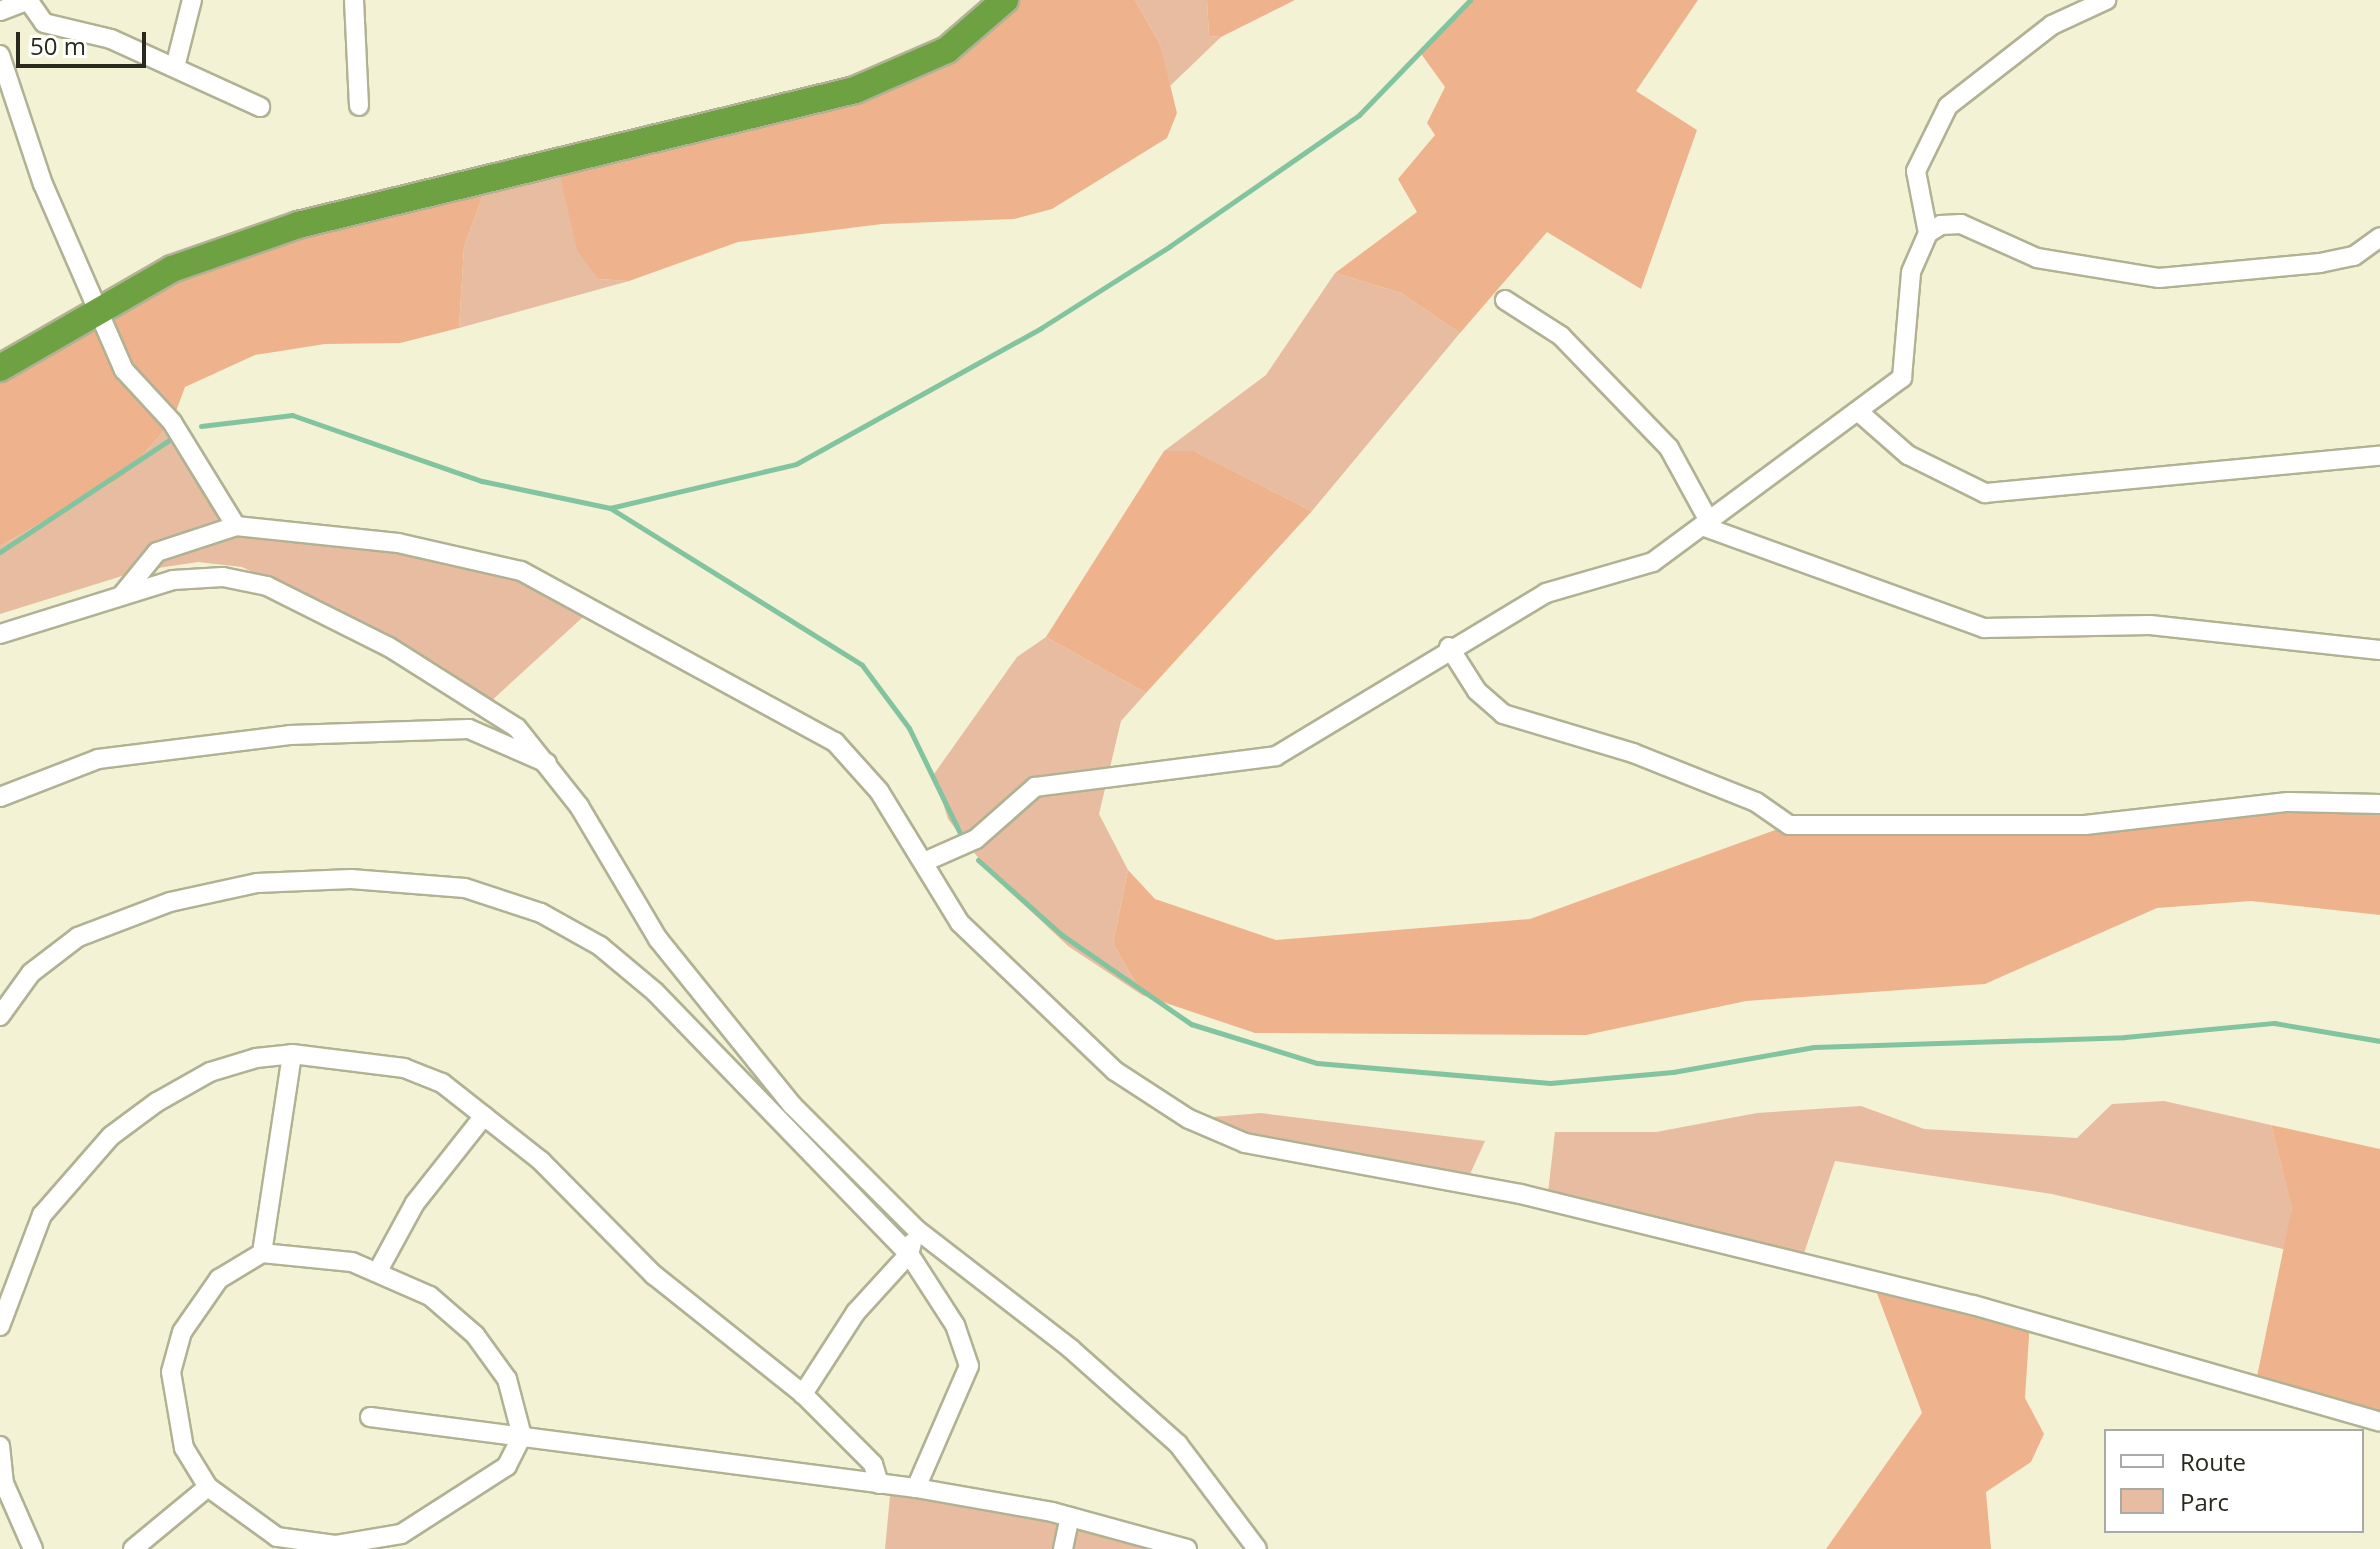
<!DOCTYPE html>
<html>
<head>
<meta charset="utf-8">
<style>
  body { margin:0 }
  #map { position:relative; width:2380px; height:1549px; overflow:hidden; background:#f3f2d4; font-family:"Open Sans",sans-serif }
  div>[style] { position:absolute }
  .green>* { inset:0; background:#e8bca0 }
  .forest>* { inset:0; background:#eeb38c }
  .stream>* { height:5px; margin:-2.5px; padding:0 2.5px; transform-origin:2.5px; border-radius:2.5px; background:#81c49f }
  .roads { filter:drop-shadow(2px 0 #b1b194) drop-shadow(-2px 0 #b1b194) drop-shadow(0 2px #b1b194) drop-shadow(0 -2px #b1b194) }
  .minor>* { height:18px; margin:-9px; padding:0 9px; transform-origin:9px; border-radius:9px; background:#fff }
  .highway>* { height:26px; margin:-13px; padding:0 13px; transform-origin:13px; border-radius:13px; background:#6da142 }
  span { translate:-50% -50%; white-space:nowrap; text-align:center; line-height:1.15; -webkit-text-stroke:6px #fff; paint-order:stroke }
  .legend { position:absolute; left:2104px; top:1429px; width:260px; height:104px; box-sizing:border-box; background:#fff; border:2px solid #a9a9a5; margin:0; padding:10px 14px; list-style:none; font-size:24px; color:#29291e }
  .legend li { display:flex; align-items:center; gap:16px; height:40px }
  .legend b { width:40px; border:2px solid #a9a9a5 }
  .scale { position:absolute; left:16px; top:32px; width:130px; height:36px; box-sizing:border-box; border:4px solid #29291e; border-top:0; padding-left:10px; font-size:24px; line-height:28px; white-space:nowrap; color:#29291e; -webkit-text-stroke:6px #fff; paint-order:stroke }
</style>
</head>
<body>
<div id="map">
  <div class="green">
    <i style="clip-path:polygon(1135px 0,1207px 0,1209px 36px,1221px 37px,1169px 87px,1160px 44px)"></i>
    <i style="clip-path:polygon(557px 163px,598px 279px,629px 281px,459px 328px,464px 247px,489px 179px)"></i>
    <i style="clip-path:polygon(1335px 273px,1401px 293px,1460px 333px,1312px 511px,1194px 451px,1164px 451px,1266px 375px)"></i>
    <i style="clip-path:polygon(172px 422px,236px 526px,499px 564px,595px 606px,489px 703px,392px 640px,242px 567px,198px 562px,138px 571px,0 614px,0 546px,124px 476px)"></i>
    <i style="clip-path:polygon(1046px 637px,1146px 693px,1121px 721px,1099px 814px,1128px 870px,1113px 943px,1142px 995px,1068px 946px,990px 873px,948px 819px,934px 774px,1017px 657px)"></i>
    <i style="clip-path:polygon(2164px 1101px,2271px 1125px,2292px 1207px,2287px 1250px,2052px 1194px,1835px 1161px,1801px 1262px,1547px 1201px,1555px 1132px,1656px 1132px,1757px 1113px,1861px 1106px,1924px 1129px,2077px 1138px,2112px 1104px)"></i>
    <i style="clip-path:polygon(1261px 1113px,1485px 1141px,1466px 1183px,1315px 1159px,1189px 1119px)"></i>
    <i style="clip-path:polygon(891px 1485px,1187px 1549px,885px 1549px)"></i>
  </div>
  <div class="forest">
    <i style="clip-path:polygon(1005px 0,1135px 0,1160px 44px,1177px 113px,1167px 138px,1052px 209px,1014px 219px,882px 224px,738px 242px,629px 281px,598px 279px,577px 250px,557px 163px,855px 90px)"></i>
    <i style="clip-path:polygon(1207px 0,1295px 0,1221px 37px,1209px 36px)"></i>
    <i style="clip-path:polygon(1472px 0,1698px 0,1636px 91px,1697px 130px,1641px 289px,1547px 232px,1460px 333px,1401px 293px,1335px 273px,1417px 212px,1398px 179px,1435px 135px,1427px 123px,1445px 87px,1419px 51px)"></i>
    <i style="clip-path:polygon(489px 179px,464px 247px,459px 328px,400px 343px,325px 344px,255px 355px,185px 387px,172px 422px,124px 476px,0 546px,0 368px,172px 269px)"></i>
    <i style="clip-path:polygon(1164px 451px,1194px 451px,1312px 511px,1146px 693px,1046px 637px)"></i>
    <i style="clip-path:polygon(2380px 804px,2380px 915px,2251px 901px,2157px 908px,1985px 984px,1746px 1001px,1586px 1035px,1255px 1033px,1142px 995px,1113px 943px,1128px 870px,1155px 899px,1276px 940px,1530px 919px,1789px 825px,2085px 825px)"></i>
    <i style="clip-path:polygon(2271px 1125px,2380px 1149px,2380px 1422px,2255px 1386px,2292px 1208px)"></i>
    <i style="clip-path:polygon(1872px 1280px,2030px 1321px,2025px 1398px,2044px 1434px,2031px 1462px,1986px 1492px,1991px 1549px,1826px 1549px,1922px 1413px)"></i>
  </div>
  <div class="stream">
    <i style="left:201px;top:426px;width:92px;rotate:-6.9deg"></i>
    <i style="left:292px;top:415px;width:201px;rotate:19.2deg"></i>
    <i style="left:482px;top:481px;width:131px;rotate:11.9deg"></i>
    <i style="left:610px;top:508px;width:191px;rotate:-13.3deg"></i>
    <i style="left:796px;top:464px;width:280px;rotate:-29deg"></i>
    <i style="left:1041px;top:328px;width:153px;rotate:-32.4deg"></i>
    <i style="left:1170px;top:246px;width:230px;rotate:-34.7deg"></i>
    <i style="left:1359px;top:115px;width:160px;rotate:-46deg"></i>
    <i style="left:610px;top:508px;width:297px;rotate:31.9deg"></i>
    <i style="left:862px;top:665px;width:79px;rotate:53.3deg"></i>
    <i style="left:909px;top:728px;width:123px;rotate:64.1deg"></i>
    <i style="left:0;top:552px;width:206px;rotate:-33.5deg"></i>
    <i style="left:978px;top:860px;width:113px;rotate:41.8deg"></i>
    <i style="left:1062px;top:935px;width:157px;rotate:34.6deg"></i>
    <i style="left:1191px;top:1024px;width:132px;rotate:17.2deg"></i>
    <i style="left:1317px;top:1063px;width:234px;rotate:4.9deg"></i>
    <i style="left:1550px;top:1083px;width:123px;rotate:-5.1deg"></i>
    <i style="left:1673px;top:1072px;width:143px;rotate:-10.1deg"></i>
    <i style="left:1814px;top:1047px;width:311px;rotate:-1.8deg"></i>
    <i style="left:2125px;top:1037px;width:150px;rotate:-5.4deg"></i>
    <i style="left:2274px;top:1023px;width:108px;rotate:9.6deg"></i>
  </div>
  <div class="roads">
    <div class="minor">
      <i style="left:354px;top:0;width:106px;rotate:87.3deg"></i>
      <i style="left:0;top:11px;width:30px;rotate:-21deg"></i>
      <i style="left:28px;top:0;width:28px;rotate:55deg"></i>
      <i style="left:44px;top:23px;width:69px;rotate:13.4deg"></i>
      <i style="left:111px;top:39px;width:164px;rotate:24.5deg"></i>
      <i style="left:0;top:55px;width:136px;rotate:71.6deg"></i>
      <i style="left:43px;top:184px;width:203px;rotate:66.5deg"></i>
      <i style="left:124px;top:370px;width:71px;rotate:47.3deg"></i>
      <i style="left:172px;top:422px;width:122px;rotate:58.4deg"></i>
      <i style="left:175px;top:67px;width:69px;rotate:-75.8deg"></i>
      <i style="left:1928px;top:233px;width:63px;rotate:-101deg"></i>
      <i style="left:1916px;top:171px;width:72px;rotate:-63.8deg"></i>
      <i style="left:1948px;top:106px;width:132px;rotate:-37.9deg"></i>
      <i style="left:2052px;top:25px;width:60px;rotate:-24.8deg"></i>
      <i style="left:1505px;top:300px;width:67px;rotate:32.7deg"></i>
      <i style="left:1561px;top:336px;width:156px;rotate:46deg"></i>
      <i style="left:1669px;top:448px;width:85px;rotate:61.3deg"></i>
      <i style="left:1860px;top:413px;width:64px;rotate:41.2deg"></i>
      <i style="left:1908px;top:455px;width:86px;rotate:26.3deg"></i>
      <i style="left:1985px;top:493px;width:397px;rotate:-5.4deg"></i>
      <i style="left:1705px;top:527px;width:297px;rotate:19.9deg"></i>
      <i style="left:1984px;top:628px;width:166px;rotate:-1deg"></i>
      <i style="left:2150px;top:625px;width:231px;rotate:6.2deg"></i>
      <i style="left:122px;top:595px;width:55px;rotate:-50.9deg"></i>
      <i style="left:157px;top:552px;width:83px;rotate:-18.2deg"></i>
      <i style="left:236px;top:526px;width:163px;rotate:6deg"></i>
      <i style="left:398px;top:543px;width:126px;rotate:12.8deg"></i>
      <i style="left:521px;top:571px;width:358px;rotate:28.6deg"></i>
      <i style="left:835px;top:742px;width:66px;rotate:48.1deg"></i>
      <i style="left:879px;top:791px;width:155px;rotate:58.5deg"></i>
      <i style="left:960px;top:923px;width:214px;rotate:43.7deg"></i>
      <i style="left:1115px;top:1071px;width:88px;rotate:33deg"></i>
      <i style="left:1189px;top:1119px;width:61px;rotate:23.2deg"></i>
      <i style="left:1245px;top:1143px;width:280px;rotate:10.5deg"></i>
      <i style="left:1520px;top:1194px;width:466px;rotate:13.8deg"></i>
      <i style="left:1973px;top:1305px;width:423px;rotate:16deg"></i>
      <i style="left:0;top:634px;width:181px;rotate:-17.3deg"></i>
      <i style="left:173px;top:580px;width:50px;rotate:-3.4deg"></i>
      <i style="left:223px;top:577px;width:45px;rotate:11.6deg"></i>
      <i style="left:267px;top:586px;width:136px;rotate:26.6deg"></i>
      <i style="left:389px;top:647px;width:151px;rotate:32.3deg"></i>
      <i style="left:517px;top:728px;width:100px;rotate:51.5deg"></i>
      <i style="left:579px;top:806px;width:155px;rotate:59.3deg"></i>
      <i style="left:658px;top:939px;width:213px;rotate:51.1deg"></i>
      <i style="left:792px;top:1105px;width:175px;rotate:45deg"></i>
      <i style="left:916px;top:1229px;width:196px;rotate:37.7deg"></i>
      <i style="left:1071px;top:1349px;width:143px;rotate:41.6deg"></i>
      <i style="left:1178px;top:1444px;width:131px;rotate:53deg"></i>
      <i style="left:1449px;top:647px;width:52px;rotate:57.5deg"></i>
      <i style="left:1477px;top:691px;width:35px;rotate:41deg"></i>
      <i style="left:1503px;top:714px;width:136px;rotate:16.7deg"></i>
      <i style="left:1633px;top:753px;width:132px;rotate:21.7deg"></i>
      <i style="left:1756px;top:802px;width:40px;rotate:34.9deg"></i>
      <i style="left:1789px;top:825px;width:296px"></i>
      <i style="left:2085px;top:825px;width:204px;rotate:-6.5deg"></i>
      <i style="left:2288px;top:802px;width:92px;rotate:1.2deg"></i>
      <i style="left:0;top:797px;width:105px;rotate:-21.2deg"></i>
      <i style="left:98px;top:759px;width:193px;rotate:-7.1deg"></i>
      <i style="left:290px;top:735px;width:179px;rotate:-1.9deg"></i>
      <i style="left:469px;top:729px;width:85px;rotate:23.6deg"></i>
      <i style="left:924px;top:862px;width:57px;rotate:-23.9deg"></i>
      <i style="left:976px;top:839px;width:79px;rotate:-41.4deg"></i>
      <i style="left:1035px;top:787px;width:243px;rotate:-7.3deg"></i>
      <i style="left:1276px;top:756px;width:315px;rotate:-31.1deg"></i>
      <i style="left:1546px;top:593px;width:111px;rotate:-16.2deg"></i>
      <i style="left:1653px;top:562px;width:310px;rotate:-36.5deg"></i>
      <i style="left:1902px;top:378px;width:106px;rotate:-85.1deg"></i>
      <i style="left:1911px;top:272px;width:43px;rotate:-66.4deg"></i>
      <i style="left:1928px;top:233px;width:15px;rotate:-32deg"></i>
      <i style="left:1941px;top:225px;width:20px;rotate:-3deg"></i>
      <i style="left:1961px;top:224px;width:83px;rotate:24.1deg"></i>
      <i style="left:2037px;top:258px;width:124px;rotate:9.3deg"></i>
      <i style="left:2159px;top:278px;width:162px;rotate:-5.3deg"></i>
      <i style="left:2320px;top:263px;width:35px;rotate:-12deg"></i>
      <i style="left:2354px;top:256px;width:32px;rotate:-36deg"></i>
      <i style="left:0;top:1016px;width:53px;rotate:-54.2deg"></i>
      <i style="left:31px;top:973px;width:59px;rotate:-37.5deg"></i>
      <i style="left:78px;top:937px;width:98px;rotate:-20.8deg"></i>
      <i style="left:170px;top:902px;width:89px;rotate:-12.3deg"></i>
      <i style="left:257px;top:883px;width:94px;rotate:-2.4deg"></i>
      <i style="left:351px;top:879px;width:114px;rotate:4.5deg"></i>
      <i style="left:465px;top:888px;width:80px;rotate:18.2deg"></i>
      <i style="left:541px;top:913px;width:68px;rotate:29.2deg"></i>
      <i style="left:600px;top:946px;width:72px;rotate:39.9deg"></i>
      <i style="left:655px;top:992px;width:365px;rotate:45.9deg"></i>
      <i style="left:909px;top:1254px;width:79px;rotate:132.4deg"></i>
      <i style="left:856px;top:1312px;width:98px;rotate:122.9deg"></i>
      <i style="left:912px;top:1243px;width:11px;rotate:105deg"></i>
      <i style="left:909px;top:1254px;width:85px;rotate:57.1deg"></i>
      <i style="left:955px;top:1325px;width:43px;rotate:71.1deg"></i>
      <i style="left:969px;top:1366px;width:133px;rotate:113.5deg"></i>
      <i style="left:262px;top:1253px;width:90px;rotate:5.7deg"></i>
      <i style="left:352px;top:1262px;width:85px;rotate:23.6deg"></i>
      <i style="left:430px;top:1296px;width:60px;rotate:40.9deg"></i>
      <i style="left:475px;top:1335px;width:54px;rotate:54deg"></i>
      <i style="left:507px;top:1379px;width:59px;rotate:75.3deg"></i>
      <i style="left:522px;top:1436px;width:34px;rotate:117deg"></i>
      <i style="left:507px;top:1466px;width:126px;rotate:147.3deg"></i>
      <i style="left:401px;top:1534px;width:67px;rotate:170.5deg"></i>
      <i style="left:335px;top:1545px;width:59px;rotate:-172.1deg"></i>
      <i style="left:277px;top:1537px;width:85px;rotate:-144.1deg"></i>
      <i style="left:208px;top:1487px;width:46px;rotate:-121.6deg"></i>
      <i style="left:184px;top:1448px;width:77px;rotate:-99.7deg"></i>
      <i style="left:171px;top:1372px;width:41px;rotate:-74.6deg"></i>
      <i style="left:182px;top:1332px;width:65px;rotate:-55.1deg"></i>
      <i style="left:219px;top:1279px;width:50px;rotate:-31.2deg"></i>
      <i style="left:262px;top:1253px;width:201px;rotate:-81.4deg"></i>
      <i style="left:379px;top:1269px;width:75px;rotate:-61.4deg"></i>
      <i style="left:415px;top:1203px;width:111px;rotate:-51.6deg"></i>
      <i style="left:0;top:1326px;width:119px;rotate:-69.3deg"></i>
      <i style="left:42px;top:1215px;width:105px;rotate:-48.9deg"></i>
      <i style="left:111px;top:1136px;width:57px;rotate:-36.5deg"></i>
      <i style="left:157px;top:1102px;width:61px;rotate:-29.5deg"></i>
      <i style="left:210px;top:1072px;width:48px;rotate:-16.9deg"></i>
      <i style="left:256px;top:1058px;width:36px;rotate:-6deg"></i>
      <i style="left:292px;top:1054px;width:113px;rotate:7.1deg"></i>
      <i style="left:404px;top:1068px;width:41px;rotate:21.5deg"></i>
      <i style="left:442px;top:1083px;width:126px;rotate:38.2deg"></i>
      <i style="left:541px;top:1161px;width:161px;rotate:45.3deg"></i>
      <i style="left:654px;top:1275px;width:191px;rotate:38.6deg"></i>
      <i style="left:803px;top:1394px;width:99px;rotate:45deg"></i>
      <i style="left:873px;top:1464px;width:21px;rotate:73deg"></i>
      <i style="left:370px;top:1417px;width:551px;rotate:7.41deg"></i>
      <i style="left:916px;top:1488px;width:138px;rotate:10deg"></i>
      <i style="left:1052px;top:1512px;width:140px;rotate:15.3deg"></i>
      <i style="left:0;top:1446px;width:37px;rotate:84deg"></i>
      <i style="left:4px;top:1483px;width:72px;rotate:66.3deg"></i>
      <i style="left:133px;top:1549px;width:97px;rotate:-39.6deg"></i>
      <i style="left:1063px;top:1549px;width:33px;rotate:-78deg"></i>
    </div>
    <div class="highway">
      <i style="left:0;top:368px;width:198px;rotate:-29.9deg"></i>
      <i style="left:172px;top:269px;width:133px;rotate:-19.2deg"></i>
      <i style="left:298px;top:225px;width:573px;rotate:-13.62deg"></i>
      <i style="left:855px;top:90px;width:100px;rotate:-23.5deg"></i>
      <i style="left:947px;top:50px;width:77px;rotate:-40.8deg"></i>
    </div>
  </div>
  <ul class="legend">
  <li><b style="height:10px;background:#fff"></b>Route</li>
  <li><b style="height:22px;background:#e8bca0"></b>Parc</li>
  </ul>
  <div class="scale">50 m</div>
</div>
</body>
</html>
